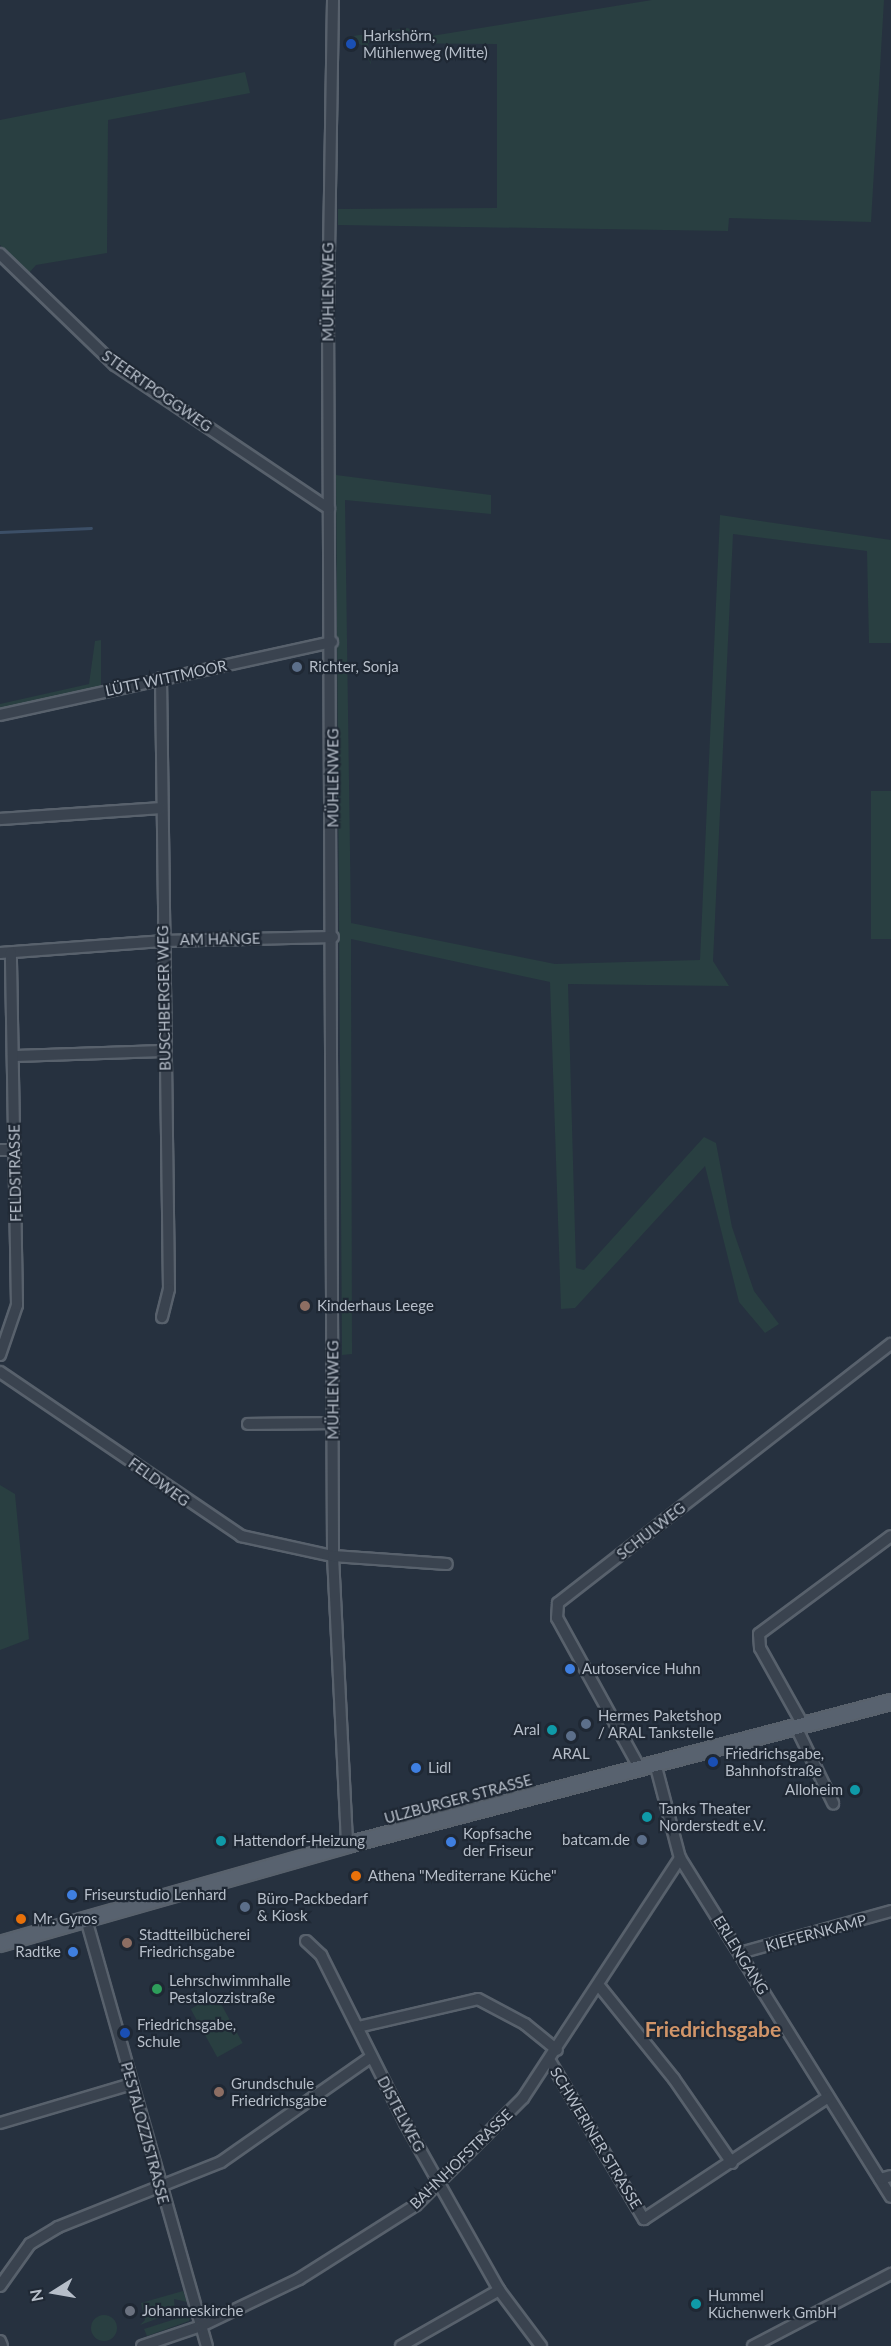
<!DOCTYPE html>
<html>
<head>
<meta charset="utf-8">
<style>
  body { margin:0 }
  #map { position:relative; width:891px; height:2346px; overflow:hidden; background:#26313f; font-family:Lato,sans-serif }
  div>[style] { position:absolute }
  .green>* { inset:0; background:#293f41; transform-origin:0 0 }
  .round { border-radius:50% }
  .stream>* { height:3px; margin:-1.5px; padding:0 1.5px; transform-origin:1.5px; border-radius:1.5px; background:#3c4f67 }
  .roads { filter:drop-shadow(2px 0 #58616c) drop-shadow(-2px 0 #58616c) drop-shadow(0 2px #58616c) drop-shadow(0 -2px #58616c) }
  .minor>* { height:10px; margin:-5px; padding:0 5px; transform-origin:5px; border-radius:5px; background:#3a434f }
  .major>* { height:14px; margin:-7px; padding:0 7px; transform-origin:7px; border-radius:7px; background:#58626f }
  .dots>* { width:16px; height:16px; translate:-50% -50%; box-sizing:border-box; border:3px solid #1f2834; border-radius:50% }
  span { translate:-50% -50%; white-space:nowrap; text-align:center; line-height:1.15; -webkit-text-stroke:4.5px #1f2834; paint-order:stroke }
  .poi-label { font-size:15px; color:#b6bec9 }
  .left { translate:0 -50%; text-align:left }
  .right { translate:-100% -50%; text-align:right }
  .street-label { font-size:15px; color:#b6bec9 }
  .district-label { font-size:21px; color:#d19569; font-weight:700 }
  .north { position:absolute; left:24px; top:2262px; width:60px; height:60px; -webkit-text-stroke:4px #1f2834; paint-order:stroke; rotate:259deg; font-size:16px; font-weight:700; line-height:24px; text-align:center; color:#b6bec9 }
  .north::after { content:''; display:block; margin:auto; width:21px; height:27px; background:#b6bec9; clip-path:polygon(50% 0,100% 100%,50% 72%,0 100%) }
</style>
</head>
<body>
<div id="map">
  <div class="green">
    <i style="clip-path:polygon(652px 0,884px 0,871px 222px,729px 218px,728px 231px,338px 225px,338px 209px,497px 208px,497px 44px,368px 43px,371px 65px,363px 46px,346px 37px,408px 28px,419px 38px)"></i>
    <i style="clip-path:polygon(245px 72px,250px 93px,108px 120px,107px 253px,36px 265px,28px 274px,0 245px,0 120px)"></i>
    <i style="clip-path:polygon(336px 475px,491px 495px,491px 514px,345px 500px,351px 923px,555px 964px,700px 960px,720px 515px,891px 540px,891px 643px,869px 643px,867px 551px,733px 534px,713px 961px,729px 986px,568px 984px,576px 1268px,584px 1270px,704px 1137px,716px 1143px,732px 1227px,754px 1291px,779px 1324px,765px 1333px,739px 1302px,705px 1166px,575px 1308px,561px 1309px,550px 982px,351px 939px,352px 1354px,342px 1355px)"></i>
    <i style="clip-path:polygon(101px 640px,101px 687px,0 711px,0 704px,89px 684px,95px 641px)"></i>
    <i style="left:871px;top:791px;width:20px;height:148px"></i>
    <i style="clip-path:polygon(0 1485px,15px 1494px,29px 1639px,0 1650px)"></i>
    <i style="left:216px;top:1995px;width:55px;height:29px;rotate:61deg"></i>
    <i style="clip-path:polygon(183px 2291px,187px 2302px,174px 2299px,175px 2312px,140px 2325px,145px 2320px,141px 2303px)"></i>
    <i style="clip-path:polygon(191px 2314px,189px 2321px,147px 2336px,144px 2329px)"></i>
    <i class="round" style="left:91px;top:2315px;width:26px;height:26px"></i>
  </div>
  <div class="stream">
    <i style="left:0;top:532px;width:91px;rotate:-2.5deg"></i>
  </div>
  <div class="roads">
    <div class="minor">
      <i style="left:333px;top:0;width:306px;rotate:90.9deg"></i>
      <i style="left:328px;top:306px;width:1250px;rotate:89.77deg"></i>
      <i style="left:333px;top:1556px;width:289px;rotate:87.2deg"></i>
      <i style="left:0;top:254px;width:160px;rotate:44deg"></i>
      <i style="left:115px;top:365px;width:258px;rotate:33.9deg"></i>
      <i style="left:161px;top:678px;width:611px;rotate:89.25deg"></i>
      <i style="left:169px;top:1289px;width:29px;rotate:104deg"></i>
      <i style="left:0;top:715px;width:340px;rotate:-12.4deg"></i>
      <i style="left:0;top:819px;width:161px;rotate:-3.9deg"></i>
      <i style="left:0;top:953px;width:162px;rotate:-4.2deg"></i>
      <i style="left:162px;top:941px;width:171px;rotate:-1.3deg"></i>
      <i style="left:13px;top:1056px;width:152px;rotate:-1.9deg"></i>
      <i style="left:0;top:1150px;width:14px"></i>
      <i style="left:0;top:1355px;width:53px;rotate:-71.2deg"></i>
      <i style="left:17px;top:1305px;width:352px;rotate:-91deg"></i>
      <i style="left:0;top:1372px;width:292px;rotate:34.2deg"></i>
      <i style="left:241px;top:1536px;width:94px;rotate:12.3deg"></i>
      <i style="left:333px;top:1556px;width:114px;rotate:4deg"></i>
      <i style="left:248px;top:1424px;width:85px;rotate:-0.7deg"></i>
      <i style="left:803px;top:1725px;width:88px;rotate:-119.2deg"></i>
      <i style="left:760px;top:1648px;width:14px;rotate:-94deg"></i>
      <i style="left:759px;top:1634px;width:164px;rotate:-36.6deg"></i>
      <i style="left:796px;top:1727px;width:85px;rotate:64deg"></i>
      <i style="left:655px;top:1763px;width:98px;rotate:75.3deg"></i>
      <i style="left:680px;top:1858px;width:399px;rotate:58.1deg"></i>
      <i style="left:639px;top:1767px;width:170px;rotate:-118.8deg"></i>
      <i style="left:557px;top:1618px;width:15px;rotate:-86deg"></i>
      <i style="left:558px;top:1603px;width:422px;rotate:-37.9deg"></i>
      <i style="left:86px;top:1919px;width:444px;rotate:74.2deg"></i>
      <i style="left:306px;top:1941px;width:21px;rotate:43deg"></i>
      <i style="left:321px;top:1955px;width:188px;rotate:63.4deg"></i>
      <i style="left:405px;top:2123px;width:192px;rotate:60.6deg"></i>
      <i style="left:499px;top:2290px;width:70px;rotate:53.1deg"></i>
      <i style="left:740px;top:1953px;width:157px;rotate:-15.5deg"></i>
      <i style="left:600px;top:1987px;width:118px;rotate:51.2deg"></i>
      <i style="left:674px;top:2079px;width:102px;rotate:55.4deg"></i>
      <i style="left:358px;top:2027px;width:123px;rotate:-13.1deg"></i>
      <i style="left:478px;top:1999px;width:53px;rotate:28deg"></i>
      <i style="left:525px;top:2024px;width:41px;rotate:39.1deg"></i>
      <i style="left:550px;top:2061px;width:184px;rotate:59.3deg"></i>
      <i style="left:644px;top:2219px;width:221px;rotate:-33.5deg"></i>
      <i style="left:0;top:2123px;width:138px;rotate:-16.5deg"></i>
      <i style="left:880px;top:2179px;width:11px;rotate:-15deg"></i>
      <i style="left:0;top:2286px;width:52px;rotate:-54.5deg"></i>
      <i style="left:30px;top:2244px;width:33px;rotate:-31deg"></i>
      <i style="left:58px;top:2227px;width:175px;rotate:-21.7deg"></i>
      <i style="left:221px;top:2162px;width:183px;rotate:-35deg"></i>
      <i style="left:0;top:2341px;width:5px;rotate:68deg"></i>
      <i style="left:142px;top:2346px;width:62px;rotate:-18.7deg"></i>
      <i style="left:201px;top:2326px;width:109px;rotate:-25.6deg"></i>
      <i style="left:299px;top:2279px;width:138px;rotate:-32.3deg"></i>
      <i style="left:416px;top:2205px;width:151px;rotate:-45deg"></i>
      <i style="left:523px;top:2098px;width:287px;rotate:-56.8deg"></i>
      <i style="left:401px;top:2346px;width:113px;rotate:-29.7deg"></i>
      <i style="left:753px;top:2346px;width:156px;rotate:-27.6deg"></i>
    </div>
    <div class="major">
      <i style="left:0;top:1944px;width:361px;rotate:-15.9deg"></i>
      <i style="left:347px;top:1845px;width:562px;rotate:-14.73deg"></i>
    </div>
  </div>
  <div class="dots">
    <i style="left:351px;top:44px;background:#1a4fb4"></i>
    <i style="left:297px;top:667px;background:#5c6f8a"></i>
    <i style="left:305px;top:1306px;background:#8d6e63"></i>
    <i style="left:570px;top:1669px;background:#3f7fe0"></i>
    <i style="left:586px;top:1724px;background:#5c6f8a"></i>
    <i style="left:552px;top:1730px;background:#0f9aa8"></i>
    <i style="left:571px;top:1736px;background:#5c6f8a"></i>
    <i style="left:713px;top:1762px;background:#1a4fb4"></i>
    <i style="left:416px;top:1768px;background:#3f7fe0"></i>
    <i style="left:855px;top:1790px;background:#0f9aa8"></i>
    <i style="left:647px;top:1817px;background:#0f9aa8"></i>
    <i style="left:642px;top:1840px;background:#5c6f8a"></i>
    <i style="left:221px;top:1841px;background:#0f9aa8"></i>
    <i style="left:451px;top:1842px;background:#3f7fe0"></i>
    <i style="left:356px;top:1876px;background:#e8710a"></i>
    <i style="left:72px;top:1895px;background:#3f7fe0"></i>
    <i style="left:245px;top:1907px;background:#5c6f8a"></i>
    <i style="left:21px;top:1919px;background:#e8710a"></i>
    <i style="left:127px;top:1943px;background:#8d6e63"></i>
    <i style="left:73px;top:1952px;background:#3f7fe0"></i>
    <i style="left:157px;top:1989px;background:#2e9e5b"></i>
    <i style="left:125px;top:2033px;background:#1a4fb4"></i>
    <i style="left:219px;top:2092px;background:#8d6e63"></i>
    <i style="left:696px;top:2304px;background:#0f9aa8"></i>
    <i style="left:130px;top:2311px;background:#6b7280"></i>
  </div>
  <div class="poi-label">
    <span class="left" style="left:363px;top:44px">Harkshörn,<br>Mühlenweg (Mitte)</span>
    <span class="left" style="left:309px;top:667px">Richter, Sonja</span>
    <span class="left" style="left:317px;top:1306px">Kinderhaus Leege</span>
    <span class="left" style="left:582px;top:1669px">Autoservice Huhn</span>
    <span class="left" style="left:598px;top:1724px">Hermes Paketshop<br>/ ARAL Tankstelle</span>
    <span class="right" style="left:540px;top:1730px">Aral</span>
    <span class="left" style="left:725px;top:1762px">Friedrichsgabe,<br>Bahnhofstraße</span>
    <span style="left:571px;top:1754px">ARAL</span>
    <span class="left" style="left:428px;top:1768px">Lidl</span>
    <span class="right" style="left:843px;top:1790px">Alloheim</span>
    <span class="left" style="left:659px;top:1817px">Tanks Theater<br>Norderstedt e.V.</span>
    <span class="left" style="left:463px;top:1842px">Kopfsache<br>der Friseur</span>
    <span class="right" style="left:630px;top:1840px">batcam.de</span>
    <span class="left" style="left:233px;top:1841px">Hattendorf-Heizung</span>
    <span class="left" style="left:368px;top:1876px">Athena "Mediterrane Küche"</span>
    <span class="left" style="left:84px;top:1895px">Friseurstudio Lenhard</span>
    <span class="left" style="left:257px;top:1907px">Büro-Packbedarf<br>&amp; Kiosk</span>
    <span class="left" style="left:33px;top:1919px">Mr. Gyros</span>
    <span class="left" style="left:139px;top:1943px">Stadtteilbücherei<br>Friedrichsgabe</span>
    <span class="right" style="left:61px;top:1952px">Radtke</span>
    <span class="left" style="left:169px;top:1989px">Lehrschwimmhalle<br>Pestalozzistraße</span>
    <span class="left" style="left:137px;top:2033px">Friedrichsgabe,<br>Schule</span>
    <span class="left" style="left:231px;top:2092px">Grundschule<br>Friedrichsgabe</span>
    <span class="left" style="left:708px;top:2304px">Hummel<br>Küchenwerk GmbH</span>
    <span class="left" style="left:142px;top:2311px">Johanneskirche</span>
  </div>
  <div class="street-label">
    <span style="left:328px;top:292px;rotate:-90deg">MÜHLENWEG</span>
    <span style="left:157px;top:391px;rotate:35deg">STEERTPOGGWEG</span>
    <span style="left:166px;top:678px;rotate:-12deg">LÜTT WITTMOOR</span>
    <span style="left:333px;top:778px;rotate:-90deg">MÜHLENWEG</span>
    <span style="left:220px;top:939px;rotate:-1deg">AM HANGE</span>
    <span style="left:164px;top:998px;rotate:-91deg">BUSCHBERGER WEG</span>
    <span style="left:15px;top:1173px;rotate:-91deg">FELDSTRASSE</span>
    <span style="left:333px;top:1390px;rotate:-90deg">MÜHLENWEG</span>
    <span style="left:159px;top:1482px;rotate:36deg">FELDWEG</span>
    <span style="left:651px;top:1531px;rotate:-38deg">SCHULWEG</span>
    <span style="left:458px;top:1799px;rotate:-15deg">ULZBURGER STRASSE</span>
    <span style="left:816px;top:1933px;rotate:-15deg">KIEFERNKAMP</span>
    <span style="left:741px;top:1955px;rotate:58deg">ERLENGANG</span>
    <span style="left:401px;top:2114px;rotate:62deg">DISTELWEG</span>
    <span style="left:145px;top:2133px;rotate:75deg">PESTALOZZISTRASSE</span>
    <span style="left:596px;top:2138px;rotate:59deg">SCHWERINER STRASSE</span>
    <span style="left:461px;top:2159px;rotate:-44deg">BAHNHOFSTRASSE</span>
  </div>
  <div class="district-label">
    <span style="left:713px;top:2029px">Friedrichsgabe</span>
  </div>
  <div class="north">N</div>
</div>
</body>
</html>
